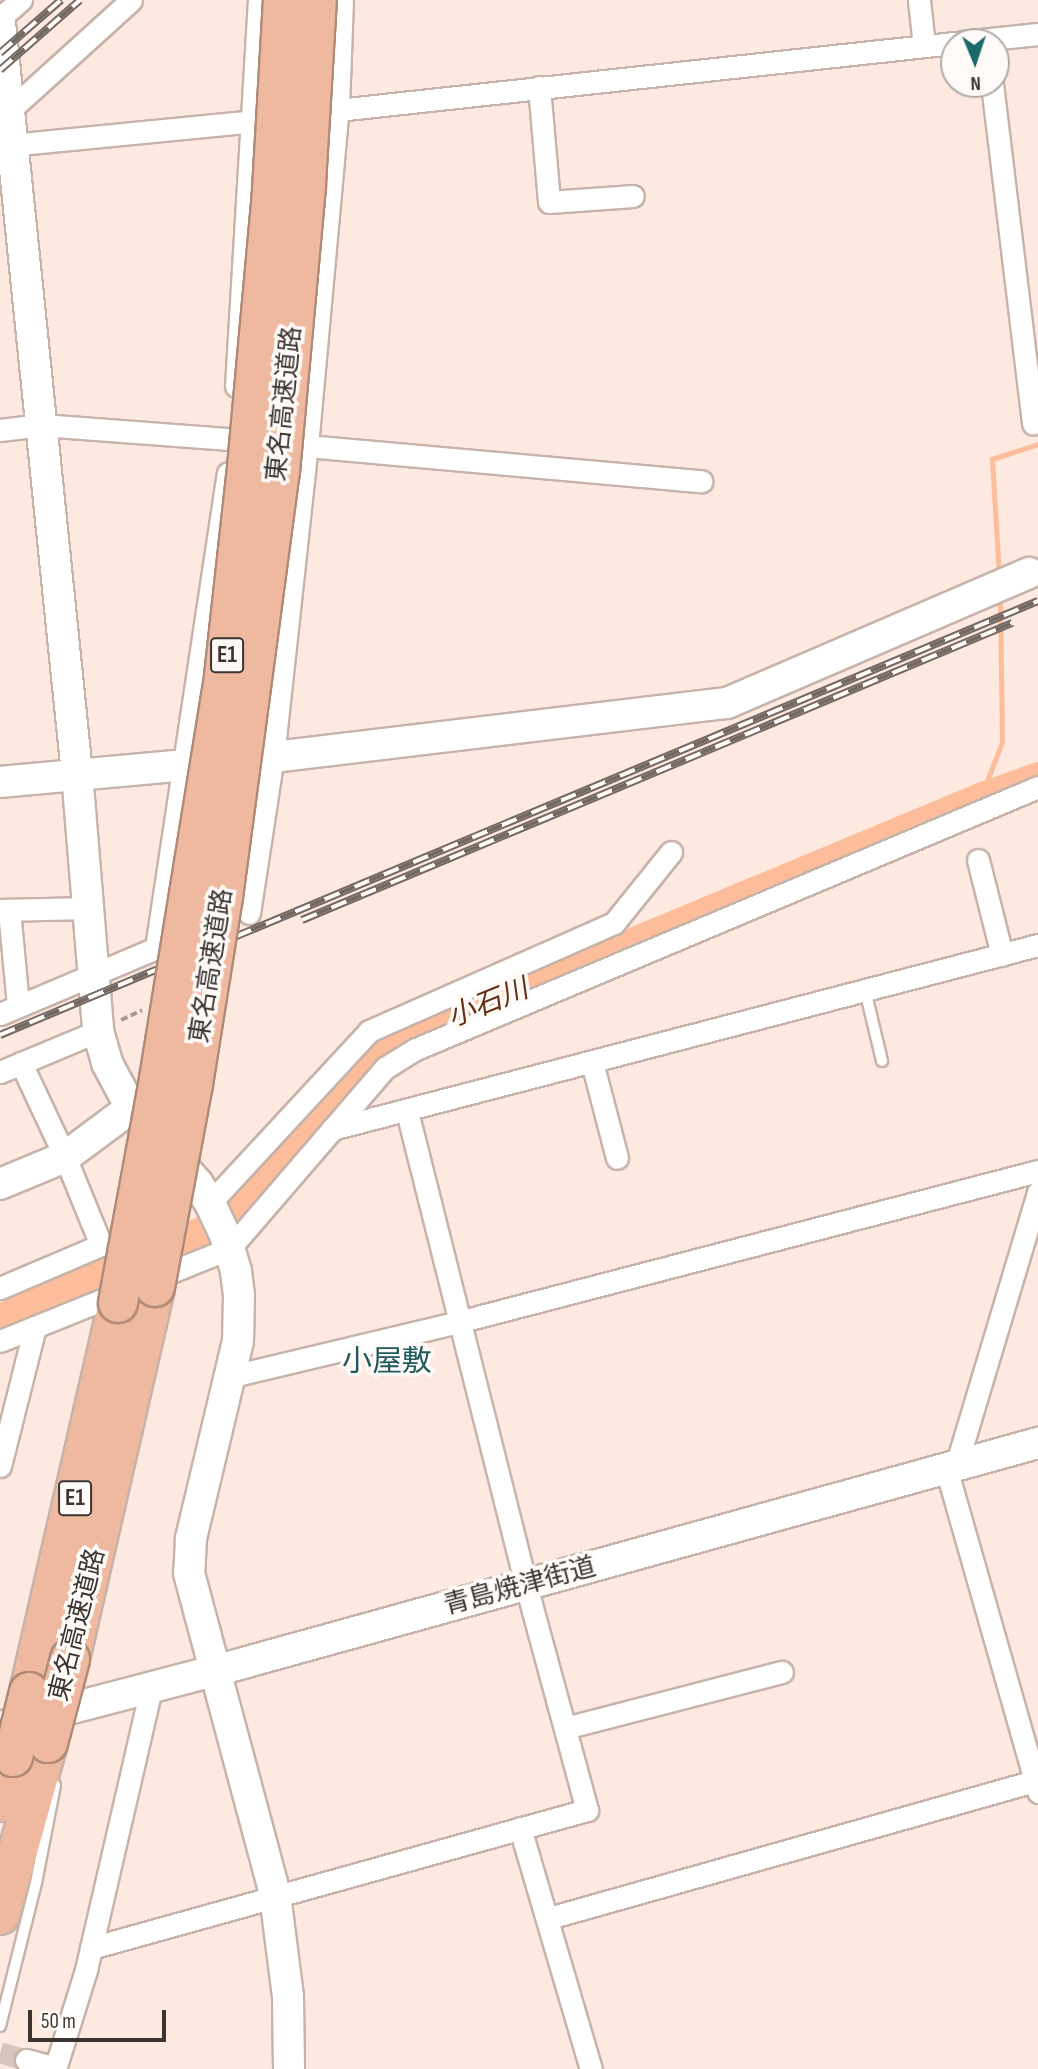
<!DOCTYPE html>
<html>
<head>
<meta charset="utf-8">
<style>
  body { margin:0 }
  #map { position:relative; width:1038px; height:2069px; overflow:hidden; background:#fde9df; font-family:"Sofia Sans Condensed","Noto Sans JP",sans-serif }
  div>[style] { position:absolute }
  .stream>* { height:5px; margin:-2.5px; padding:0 2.5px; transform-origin:2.5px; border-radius:2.5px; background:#fdbd9b }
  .river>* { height:33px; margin:-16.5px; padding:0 16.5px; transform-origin:16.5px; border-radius:16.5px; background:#fdbd9b }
  .street-tunnel>* { height:21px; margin-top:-10.5px; transform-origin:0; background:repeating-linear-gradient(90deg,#d6c5bc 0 21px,transparent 0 31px) }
  .path>* { height:3.5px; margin-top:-1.75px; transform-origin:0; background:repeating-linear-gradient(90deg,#a79992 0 7px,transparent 0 10.5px) }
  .roads { filter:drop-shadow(2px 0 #c6b3a9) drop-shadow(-2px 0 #c6b3a9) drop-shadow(0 2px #c6b3a9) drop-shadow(0 -2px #c6b3a9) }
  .lane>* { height:10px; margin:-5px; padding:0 5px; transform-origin:5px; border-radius:5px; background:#fff }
  .street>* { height:21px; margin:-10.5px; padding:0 10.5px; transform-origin:10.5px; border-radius:10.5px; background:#fff }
  .secondary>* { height:30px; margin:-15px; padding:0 15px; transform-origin:15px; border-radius:15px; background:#fff }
  .highway>* { height:38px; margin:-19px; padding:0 19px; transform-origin:19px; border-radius:19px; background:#eeb99e }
  .rail>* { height:8px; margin-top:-4px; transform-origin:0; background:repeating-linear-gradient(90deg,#fefaf8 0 16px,#736862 0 32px); box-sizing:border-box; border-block:2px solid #736862 }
  .bridges { filter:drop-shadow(2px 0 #af8a78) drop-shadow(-2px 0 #af8a78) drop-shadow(0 2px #af8a78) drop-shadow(0 -2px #af8a78) }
  .highway-bridge>* { height:38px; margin:-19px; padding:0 19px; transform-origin:19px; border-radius:19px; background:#eeb99e }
  span { translate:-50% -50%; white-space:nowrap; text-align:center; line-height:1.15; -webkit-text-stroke:7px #fefaf8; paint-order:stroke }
  .shield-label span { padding:2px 5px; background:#fefaf8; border:2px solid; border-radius:5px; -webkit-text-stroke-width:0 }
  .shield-label { font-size:24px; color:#3b3430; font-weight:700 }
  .street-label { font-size:26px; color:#3b3430 }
  .water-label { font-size:28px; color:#623012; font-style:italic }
  .quarter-label { font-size:30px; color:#1f5a5c }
  .north { position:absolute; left:940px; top:28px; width:70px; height:70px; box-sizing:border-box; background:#fefaf8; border:2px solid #b0aba8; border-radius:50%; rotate:178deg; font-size:19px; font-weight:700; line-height:28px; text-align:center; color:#3b3430 }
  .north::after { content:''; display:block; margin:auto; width:24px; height:32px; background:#1b686b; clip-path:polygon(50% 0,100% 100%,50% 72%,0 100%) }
  .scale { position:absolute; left:28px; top:2010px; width:138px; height:32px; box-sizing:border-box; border:4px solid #3b3430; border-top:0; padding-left:9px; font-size:21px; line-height:24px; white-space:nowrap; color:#3b3430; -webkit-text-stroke:5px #fefaf8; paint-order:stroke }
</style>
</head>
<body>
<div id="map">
  <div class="stream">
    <i style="left:999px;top:575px;width:116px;rotate:-93.5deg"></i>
    <i style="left:992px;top:459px;width:48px;rotate:-18.1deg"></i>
    <i style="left:980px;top:799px;width:61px;rotate:-68.9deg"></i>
    <i style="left:1002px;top:742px;width:147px;rotate:-90.8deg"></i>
  </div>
  <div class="river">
    <i style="left:0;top:1320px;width:249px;rotate:-23.4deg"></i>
    <i style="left:229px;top:1221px;width:21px;rotate:-41deg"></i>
    <i style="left:245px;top:1207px;width:193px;rotate:-49.2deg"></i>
    <i style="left:371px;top:1061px;width:34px;rotate:-36deg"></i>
    <i style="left:399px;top:1041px;width:629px;rotate:-22.61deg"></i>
    <i style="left:980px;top:799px;width:62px;rotate:-19.9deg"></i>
  </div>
  <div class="street-tunnel">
    <i style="left:0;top:2052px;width:27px;rotate:17deg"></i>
  </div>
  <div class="path">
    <i style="left:121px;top:1020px;width:23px;rotate:-25deg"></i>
  </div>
  <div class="roads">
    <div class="lane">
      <i style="left:865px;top:990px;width:73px;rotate:76.5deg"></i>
      <i style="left:0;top:2026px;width:147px;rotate:-75.9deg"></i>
      <i style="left:36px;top:1883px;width:100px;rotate:-79deg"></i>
    </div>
    <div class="street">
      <i style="left:919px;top:0;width:46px;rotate:83.8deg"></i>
      <i style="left:0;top:18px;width:28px;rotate:-41deg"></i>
      <i style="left:962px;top:42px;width:76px;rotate:-6deg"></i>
      <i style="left:992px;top:84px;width:342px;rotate:83.1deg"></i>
      <i style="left:539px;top:87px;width:115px;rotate:85deg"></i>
      <i style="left:549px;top:202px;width:84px;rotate:-4.1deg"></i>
      <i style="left:11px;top:109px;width:162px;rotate:-42.2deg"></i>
      <i style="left:301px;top:114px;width:657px;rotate:-6.21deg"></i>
      <i style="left:0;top:146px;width:264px;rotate:-5.6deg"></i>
      <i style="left:236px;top:386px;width:387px;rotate:-86.6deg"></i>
      <i style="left:0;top:430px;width:42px;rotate:-6.8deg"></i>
      <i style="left:42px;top:425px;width:215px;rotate:4.3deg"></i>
      <i style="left:295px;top:445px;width:408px;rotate:5.1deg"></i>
      <i style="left:978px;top:860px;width:98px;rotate:75.8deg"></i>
      <i style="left:0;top:910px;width:89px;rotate:-1.3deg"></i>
      <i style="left:9px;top:910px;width:96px;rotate:84.6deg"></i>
      <i style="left:249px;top:913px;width:158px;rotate:-81.3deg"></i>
      <i style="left:273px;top:757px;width:313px;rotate:-83.8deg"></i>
      <i style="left:307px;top:446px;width:339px;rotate:-84.8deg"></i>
      <i style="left:338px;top:108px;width:108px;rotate:-87.9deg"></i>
      <i style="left:0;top:1014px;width:169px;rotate:-22.9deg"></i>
      <i style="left:156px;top:948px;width:480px;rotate:-81.4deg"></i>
      <i style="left:592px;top:1062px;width:99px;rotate:75.4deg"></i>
      <i style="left:0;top:1072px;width:106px;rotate:-22.7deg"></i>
      <i style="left:332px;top:1129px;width:730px;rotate:-14.61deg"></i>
      <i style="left:210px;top:1203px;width:234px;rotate:-47.2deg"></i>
      <i style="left:369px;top:1031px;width:268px;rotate:-23.8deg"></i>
      <i style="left:614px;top:923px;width:91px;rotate:-51.2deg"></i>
      <i style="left:0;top:1288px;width:110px;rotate:-23.1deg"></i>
      <i style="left:101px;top:1245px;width:95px;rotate:-112.2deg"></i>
      <i style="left:65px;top:1157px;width:104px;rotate:-115.1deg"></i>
      <i style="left:0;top:1341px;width:248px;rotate:-22deg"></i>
      <i style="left:230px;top:1248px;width:238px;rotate:-49.3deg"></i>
      <i style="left:385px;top:1068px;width:36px;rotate:-32deg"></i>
      <i style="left:416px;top:1049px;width:675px;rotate:-22.84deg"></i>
      <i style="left:232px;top:1376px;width:236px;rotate:-13.4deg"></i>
      <i style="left:462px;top:1321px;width:595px;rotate:-14.6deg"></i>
      <i style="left:0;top:1466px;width:143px;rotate:-75.9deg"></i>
      <i style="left:956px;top:1466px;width:286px;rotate:-73.3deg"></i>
      <i style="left:946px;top:1468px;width:337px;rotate:74.1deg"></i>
      <i style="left:565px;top:1728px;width:224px;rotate:-14.5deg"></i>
      <i style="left:520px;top:1828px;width:251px;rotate:73.6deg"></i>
      <i style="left:549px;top:1918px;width:508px;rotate:-15.76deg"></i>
      <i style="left:91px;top:1948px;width:515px;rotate:-15.55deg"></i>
      <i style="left:587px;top:1810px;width:233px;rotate:-105.2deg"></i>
      <i style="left:526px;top:1585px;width:490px;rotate:-104.1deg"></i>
      <i style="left:26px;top:2060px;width:30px;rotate:15deg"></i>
      <i style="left:55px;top:2069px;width:104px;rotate:-72.6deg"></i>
      <i style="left:86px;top:1970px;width:289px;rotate:-77deg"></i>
    </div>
    <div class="secondary">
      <i style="left:0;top:23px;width:754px;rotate:84.14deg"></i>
      <i style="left:77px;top:773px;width:259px;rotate:85.3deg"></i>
      <i style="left:98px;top:1031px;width:33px;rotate:74deg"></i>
      <i style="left:107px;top:1063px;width:51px;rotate:61.9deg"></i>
      <i style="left:131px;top:1108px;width:101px;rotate:48.6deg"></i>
      <i style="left:198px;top:1184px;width:22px;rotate:58deg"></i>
      <i style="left:210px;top:1203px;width:38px;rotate:65deg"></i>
      <i style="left:226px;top:1238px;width:34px;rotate:73deg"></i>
      <i style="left:236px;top:1271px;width:24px;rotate:83deg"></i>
      <i style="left:239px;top:1295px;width:46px;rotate:91.2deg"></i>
      <i style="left:238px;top:1341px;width:204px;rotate:103.4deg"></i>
      <i style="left:191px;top:1539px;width:34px;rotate:93deg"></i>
      <i style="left:189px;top:1573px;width:333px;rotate:75deg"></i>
      <i style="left:275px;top:1895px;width:103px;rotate:82.7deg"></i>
      <i style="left:288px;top:1997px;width:72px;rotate:89.2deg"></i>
      <i style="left:0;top:782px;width:274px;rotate:-5.2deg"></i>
      <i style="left:273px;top:757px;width:457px;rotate:-6.8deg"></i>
      <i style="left:727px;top:703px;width:329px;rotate:-23.3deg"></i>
      <i style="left:0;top:1184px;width:70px;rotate:-22.6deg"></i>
      <i style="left:65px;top:1157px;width:82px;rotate:-36.6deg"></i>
      <i style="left:0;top:1727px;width:255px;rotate:-14.7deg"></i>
      <i style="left:247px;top:1662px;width:821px;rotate:-15.48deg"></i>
    </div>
    <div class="highway">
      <i style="left:70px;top:1659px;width:382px;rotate:-77.1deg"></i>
      <i style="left:29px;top:1692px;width:399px;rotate:-77.1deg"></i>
      <i style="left:0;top:1802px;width:47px;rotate:-73.9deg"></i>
      <i style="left:0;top:1915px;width:179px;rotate:-74.4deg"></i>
    </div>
  </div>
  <div class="rail">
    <i style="left:0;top:53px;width:81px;rotate:-41deg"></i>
    <i style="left:0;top:70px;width:106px;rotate:-41.2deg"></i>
    <i style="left:302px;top:920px;width:770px;rotate:-22.7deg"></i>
    <i style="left:0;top:1035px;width:1125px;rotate:-22.69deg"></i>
  </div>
  <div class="bridges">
    <div class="highway-bridge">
      <i style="left:155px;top:1287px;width:207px;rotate:-79.4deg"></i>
      <i style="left:193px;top:1084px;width:189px;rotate:-80.9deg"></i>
      <i style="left:223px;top:897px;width:429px;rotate:-82.4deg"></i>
      <i style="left:280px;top:472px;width:289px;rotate:-84.8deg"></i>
      <i style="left:306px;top:184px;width:184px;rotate:-86.6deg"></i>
      <i style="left:118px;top:1303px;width:228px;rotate:-79.6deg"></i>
      <i style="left:159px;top:1079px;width:408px;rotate:-80.8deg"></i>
      <i style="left:224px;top:676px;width:210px;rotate:-83.7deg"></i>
      <i style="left:247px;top:467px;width:278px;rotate:-84.8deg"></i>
      <i style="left:272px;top:190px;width:190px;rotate:-86.7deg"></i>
      <i style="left:48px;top:1743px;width:87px;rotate:-75.3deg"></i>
      <i style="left:13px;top:1757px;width:67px;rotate:-76.2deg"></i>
    </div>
  </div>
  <div class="shield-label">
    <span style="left:227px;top:655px">E1</span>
    <span style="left:75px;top:1498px">E1</span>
  </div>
  <div class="street-label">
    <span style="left:285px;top:404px;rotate:-84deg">東名高速道路</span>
    <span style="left:212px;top:966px;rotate:-81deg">東名高速道路</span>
    <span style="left:520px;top:1587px;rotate:-15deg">青島焼津街道</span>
    <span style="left:78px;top:1625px;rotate:-76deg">東名高速道路</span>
  </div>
  <div class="water-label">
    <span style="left:488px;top:1004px;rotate:-22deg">小石川</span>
  </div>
  <div class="quarter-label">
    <span style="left:387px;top:1362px">小屋敷</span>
  </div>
  <div class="north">N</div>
  <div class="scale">50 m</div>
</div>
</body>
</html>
